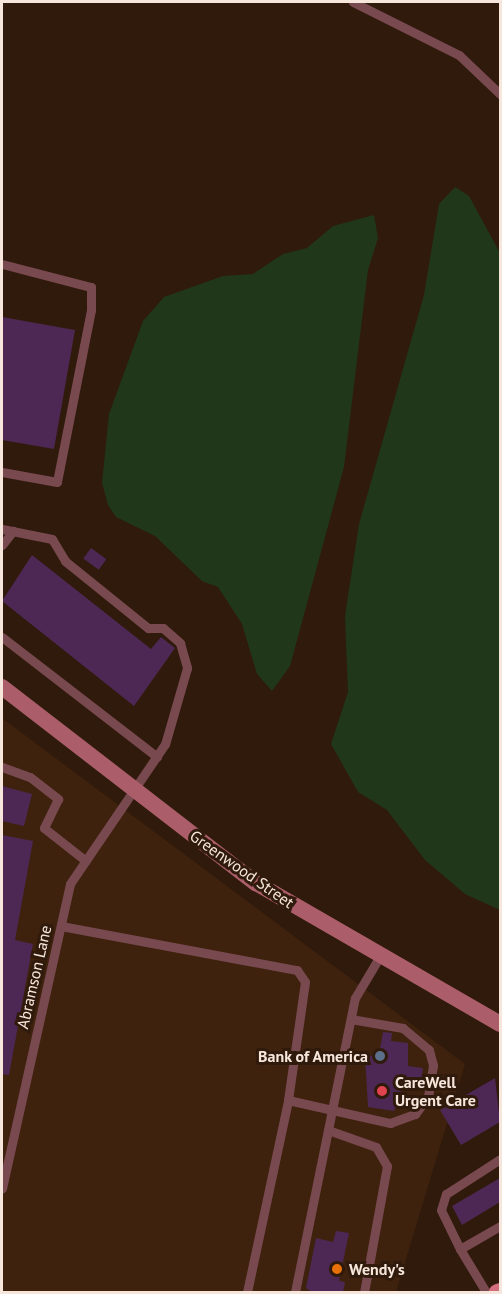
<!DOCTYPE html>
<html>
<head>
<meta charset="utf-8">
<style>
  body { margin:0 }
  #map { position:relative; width:502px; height:1294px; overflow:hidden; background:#301a0b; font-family:"PT Sans",sans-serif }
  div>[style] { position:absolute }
  .built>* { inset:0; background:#3e220e }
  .green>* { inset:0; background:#203819 }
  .building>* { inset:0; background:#4d2855; transform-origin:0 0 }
  .service>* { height:9px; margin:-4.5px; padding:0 4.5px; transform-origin:4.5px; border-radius:4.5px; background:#794950 }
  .secondary>* { height:16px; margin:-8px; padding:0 8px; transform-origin:8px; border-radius:8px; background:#ab5e6a }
  .primary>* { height:16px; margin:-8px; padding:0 8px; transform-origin:8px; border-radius:8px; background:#d26e7e }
  .dots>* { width:16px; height:16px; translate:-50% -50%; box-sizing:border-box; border:3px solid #301a0b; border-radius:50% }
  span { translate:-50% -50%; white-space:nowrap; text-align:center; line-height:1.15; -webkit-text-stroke:6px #301a0b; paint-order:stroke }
  .street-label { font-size:16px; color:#f6e6dc }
  .poi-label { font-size:16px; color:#f6e6dc; font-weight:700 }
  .right { translate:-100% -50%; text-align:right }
  .left { translate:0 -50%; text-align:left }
  .frame { position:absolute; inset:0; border:3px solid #f6e6dc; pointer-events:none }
</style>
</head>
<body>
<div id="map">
  <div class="built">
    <i style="clip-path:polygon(2px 718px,465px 1064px,396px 1292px,2px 1292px)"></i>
  </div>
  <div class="green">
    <i style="clip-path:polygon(455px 187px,469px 196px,500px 253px,500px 910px,465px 894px,425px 860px,387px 810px,358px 792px,331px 744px,348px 692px,345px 616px,359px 524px,424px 295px,439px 204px)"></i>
    <i style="clip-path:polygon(374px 215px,378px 238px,368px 270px,344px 467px,290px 666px,272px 691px,257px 674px,242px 624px,218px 587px,202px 581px,155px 536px,116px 517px,108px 505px,102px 483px,109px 414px,143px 321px,164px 297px,223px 276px,253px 274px,283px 254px,307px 248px,333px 226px)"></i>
  </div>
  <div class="building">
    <i style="clip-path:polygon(2px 317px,75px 330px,54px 449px,2px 440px)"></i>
    <i style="left:91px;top:548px;width:19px;height:13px;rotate:36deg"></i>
    <i style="clip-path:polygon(32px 555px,151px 649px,161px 637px,175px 648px,134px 706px,2px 601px)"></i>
    <i style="clip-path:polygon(2px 786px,32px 794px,24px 826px,2px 821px)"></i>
    <i style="clip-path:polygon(2px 835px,33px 841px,15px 940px,33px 944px,9px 1075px,2px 1074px)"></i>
    <i style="clip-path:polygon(383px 1032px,392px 1033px,391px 1041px,408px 1043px,408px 1066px,423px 1068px,420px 1088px,404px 1085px,394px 1111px,368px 1107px,365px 1057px,379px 1054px)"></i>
    <i style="clip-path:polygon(495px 1078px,500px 1122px,461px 1145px,440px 1110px)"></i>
    <i style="clip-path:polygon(500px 1178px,500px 1202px,462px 1225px,452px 1206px)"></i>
    <i style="clip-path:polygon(336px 1231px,349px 1233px,339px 1281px,345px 1282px,343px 1292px,312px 1292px,306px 1288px,316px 1238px,333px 1242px)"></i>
  </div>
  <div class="service">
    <i style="left:353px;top:2px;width:119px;rotate:26.6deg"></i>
    <i style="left:459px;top:55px;width:57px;rotate:43.6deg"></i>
    <i style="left:2px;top:264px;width:92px;rotate:14.5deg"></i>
    <i style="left:91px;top:287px;width:23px;rotate:90deg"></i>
    <i style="left:91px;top:310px;width:175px;rotate:101.2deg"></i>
    <i style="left:57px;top:482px;width:56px;rotate:-169.7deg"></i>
    <i style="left:2px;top:529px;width:51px;rotate:11.3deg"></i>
    <i style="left:52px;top:539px;width:26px;rotate:59deg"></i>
    <i style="left:65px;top:561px;width:107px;rotate:38.9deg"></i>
    <i style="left:148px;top:628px;width:15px"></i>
    <i style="left:163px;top:628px;width:23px;rotate:41deg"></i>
    <i style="left:180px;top:643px;width:26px;rotate:74deg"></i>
    <i style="left:187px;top:668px;width:79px;rotate:106.1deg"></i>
    <i style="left:165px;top:744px;width:169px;rotate:124.2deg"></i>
    <i style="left:70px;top:884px;width:312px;rotate:102.6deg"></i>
    <i style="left:2px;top:545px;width:18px;rotate:-52deg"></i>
    <i style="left:2px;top:637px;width:196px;rotate:37.7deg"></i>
    <i style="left:2px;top:767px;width:30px;rotate:20deg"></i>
    <i style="left:30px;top:777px;width:36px;rotate:38deg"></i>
    <i style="left:58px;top:799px;width:32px;rotate:116deg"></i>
    <i style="left:44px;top:828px;width:53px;rotate:38.2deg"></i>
    <i style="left:61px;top:926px;width:240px;rotate:10.6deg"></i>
    <i style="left:297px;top:970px;width:14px;rotate:56deg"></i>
    <i style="left:305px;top:982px;width:119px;rotate:98.2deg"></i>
    <i style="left:288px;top:1100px;width:105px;rotate:12.7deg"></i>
    <i style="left:390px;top:1123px;width:27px;rotate:-20deg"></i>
    <i style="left:415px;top:1114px;width:21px;rotate:-53deg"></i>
    <i style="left:428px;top:1097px;width:32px;rotate:-81deg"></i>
    <i style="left:433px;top:1065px;width:16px;rotate:-105deg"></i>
    <i style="left:429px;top:1050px;width:34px;rotate:-140deg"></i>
    <i style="left:403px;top:1028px;width:53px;rotate:-170.2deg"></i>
    <i style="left:328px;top:1130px;width:51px;rotate:19.5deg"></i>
    <i style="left:376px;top:1147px;width:22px;rotate:60deg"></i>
    <i style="left:387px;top:1166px;width:128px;rotate:100.3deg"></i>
    <i style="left:460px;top:1249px;width:43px;rotate:-116deg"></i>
    <i style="left:441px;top:1210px;width:17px;rotate:-73deg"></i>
    <i style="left:446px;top:1194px;width:64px;rotate:-32.9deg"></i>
    <i style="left:247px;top:1292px;width:196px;rotate:-77.9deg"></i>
    <i style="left:295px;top:1292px;width:300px;rotate:-78.5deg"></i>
    <i style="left:355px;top:998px;width:49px;rotate:-59.2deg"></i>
    <i style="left:486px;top:1292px;width:50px;rotate:-121.2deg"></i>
    <i style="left:460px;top:1249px;width:46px;rotate:-29.9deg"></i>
  </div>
  <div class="secondary">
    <i style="left:2px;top:687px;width:321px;rotate:37.7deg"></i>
    <i style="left:256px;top:883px;width:282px;rotate:30deg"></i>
  </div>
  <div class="primary">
    <i style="left:497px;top:1292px;width:3px;rotate:-18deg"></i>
  </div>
  <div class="dots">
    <i style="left:380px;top:1056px;background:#5c6f8a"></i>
    <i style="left:382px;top:1091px;background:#e0444e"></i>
    <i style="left:337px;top:1269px;background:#e8710a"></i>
  </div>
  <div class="street-label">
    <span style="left:242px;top:869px;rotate:35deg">Greenwood Street</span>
    <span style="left:34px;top:977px;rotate:-77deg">Abramson Lane</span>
  </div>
  <div class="poi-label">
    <span class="right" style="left:368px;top:1056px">Bank of America</span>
    <span class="left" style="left:395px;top:1091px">CareWell<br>Urgent Care</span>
    <span class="left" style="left:349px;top:1269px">Wendy's</span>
  </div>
  <div class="frame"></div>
</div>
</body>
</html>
